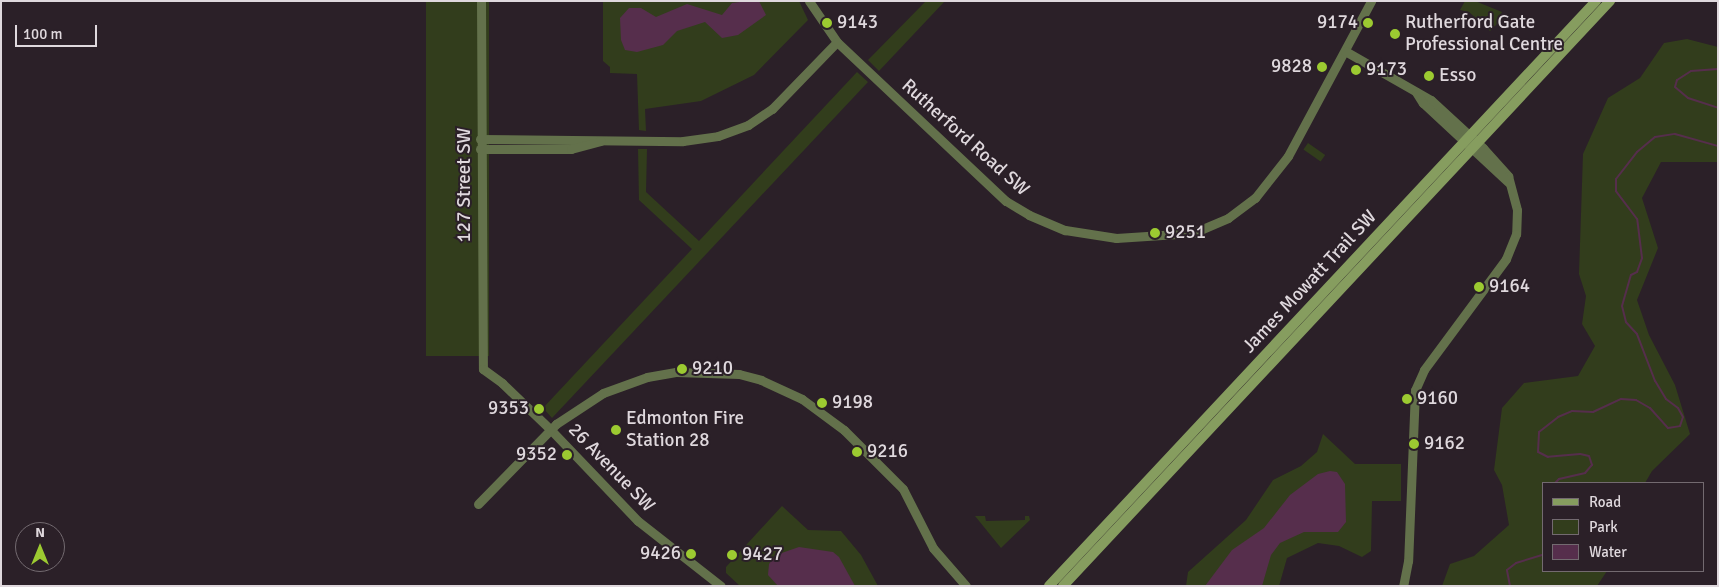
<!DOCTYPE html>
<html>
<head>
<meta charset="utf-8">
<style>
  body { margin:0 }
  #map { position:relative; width:1719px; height:587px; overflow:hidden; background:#2b2028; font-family:Signika,sans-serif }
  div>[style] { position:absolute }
  .green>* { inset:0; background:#323d1c; transform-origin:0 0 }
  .water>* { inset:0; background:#562e4c }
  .stream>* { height:2px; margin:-1px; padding:0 1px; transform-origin:1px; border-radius:1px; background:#562e4c }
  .tertiary>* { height:9px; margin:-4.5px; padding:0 4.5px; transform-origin:4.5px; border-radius:4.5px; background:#63714b }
  .secondary>* { height:10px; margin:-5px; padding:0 5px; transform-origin:5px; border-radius:5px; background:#869d5f }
  .dots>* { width:14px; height:14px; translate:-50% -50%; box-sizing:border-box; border:2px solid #2b2028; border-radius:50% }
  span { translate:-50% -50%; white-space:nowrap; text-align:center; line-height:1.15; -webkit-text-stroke:4px #2b2028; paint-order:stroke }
  .poi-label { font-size:19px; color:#dfd8dd }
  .left { translate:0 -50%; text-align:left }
  .right { translate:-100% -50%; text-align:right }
  .street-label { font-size:19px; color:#dfd8dd }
  .frame { position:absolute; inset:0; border:2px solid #dfd8dd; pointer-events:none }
  .legend { position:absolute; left:1542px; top:482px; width:162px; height:90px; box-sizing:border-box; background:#2b2028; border:1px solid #736a70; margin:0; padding:6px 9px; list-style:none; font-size:15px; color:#dfd8dd }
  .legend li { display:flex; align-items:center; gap:10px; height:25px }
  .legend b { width:25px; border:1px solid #736a70 }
  .north { position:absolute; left:15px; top:522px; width:50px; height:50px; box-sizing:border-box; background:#2b2028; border:1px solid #736a70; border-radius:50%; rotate:0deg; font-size:14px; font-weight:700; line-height:20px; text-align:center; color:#dfd8dd }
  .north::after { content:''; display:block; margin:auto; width:18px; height:22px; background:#9cca31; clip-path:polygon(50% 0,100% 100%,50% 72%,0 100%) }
  .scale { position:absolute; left:15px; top:25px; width:82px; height:22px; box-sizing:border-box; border:2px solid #dfd8dd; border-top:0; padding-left:6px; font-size:15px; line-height:18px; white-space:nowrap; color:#dfd8dd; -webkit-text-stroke:4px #2b2028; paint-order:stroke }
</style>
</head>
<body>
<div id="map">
  <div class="green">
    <i style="left:426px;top:1px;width:63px;height:355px"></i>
    <i style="clip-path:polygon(603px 1px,799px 1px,808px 20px,754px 75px,701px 101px,645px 109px,646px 131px,639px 130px,637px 74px,610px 73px,610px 67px,603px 61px)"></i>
    <i style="clip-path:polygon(926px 1px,945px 1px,879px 71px,868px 60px)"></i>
    <i style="clip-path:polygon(1465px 1px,1475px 1px,1502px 12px,1498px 23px,1490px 31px,1469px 12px,1460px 10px)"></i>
    <i style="clip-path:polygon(1687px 39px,1718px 47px,1718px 162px,1661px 162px,1642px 198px,1658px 248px,1637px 300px,1649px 335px,1675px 385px,1690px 434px,1652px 471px,1645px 483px,1543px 483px,1543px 571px,1607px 571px,1597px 586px,1442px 586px,1450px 564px,1474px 556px,1509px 525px,1502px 485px,1494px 470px,1502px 408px,1524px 383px,1578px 376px,1595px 346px,1582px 324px,1586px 296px,1579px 274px,1583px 154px,1608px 98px,1640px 78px,1664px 43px)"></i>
    <i style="clip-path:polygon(857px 72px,868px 82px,552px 418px,543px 408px,692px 249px,639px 200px,638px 149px,647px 149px,646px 192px,699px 241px)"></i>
    <i style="left:1308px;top:143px;width:21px;height:8px;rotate:35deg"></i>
    <i style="clip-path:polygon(1323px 434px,1355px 464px,1401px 464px,1401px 501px,1372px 501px,1371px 551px,1362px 557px,1339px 546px,1318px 543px,1287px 558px,1279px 586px,1186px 586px,1188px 572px,1246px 520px,1273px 480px,1301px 466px,1317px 452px)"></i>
    <i style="clip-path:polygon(782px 506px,808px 530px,841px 531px,861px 555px,878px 586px,740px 586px,726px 573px,726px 567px)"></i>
    <i style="clip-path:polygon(975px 516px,985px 516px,986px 521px,1025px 520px,1025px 516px,1029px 516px,1030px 520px,1001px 548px)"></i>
  </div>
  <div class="water">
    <i style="clip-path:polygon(747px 1px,759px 1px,766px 15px,738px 35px,722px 38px,705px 22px,677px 31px,663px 45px,637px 52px,625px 50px,621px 40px,620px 18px,629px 8px,641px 8px,656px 17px,687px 4px,722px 15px,732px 3px)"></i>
    <i style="clip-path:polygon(1330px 471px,1337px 472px,1345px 484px,1346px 522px,1338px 532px,1304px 532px,1280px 543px,1271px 555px,1262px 586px,1205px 586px,1232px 550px,1264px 528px,1290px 495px,1318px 474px)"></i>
    <i style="clip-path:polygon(799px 547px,833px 552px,839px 557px,855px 586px,778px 586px,768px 575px,769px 564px,776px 555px)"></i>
  </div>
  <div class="stream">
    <i style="left:1718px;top:69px;width:27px;rotate:176deg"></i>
    <i style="left:1691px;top:71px;width:17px;rotate:147deg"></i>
    <i style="left:1677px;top:80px;width:7px;rotate:106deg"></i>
    <i style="left:1675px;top:87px;width:17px;rotate:40deg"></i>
    <i style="left:1688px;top:98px;width:32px;rotate:18deg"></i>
    <i style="left:1555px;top:483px;width:6px;rotate:-45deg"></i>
    <i style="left:1559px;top:479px;width:27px;rotate:-13deg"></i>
    <i style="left:1585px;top:473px;width:11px;rotate:-49deg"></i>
    <i style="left:1592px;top:465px;width:9px;rotate:-108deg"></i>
    <i style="left:1589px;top:456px;width:9px;rotate:-167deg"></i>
    <i style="left:1580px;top:454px;width:32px;rotate:175deg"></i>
    <i style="left:1548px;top:457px;width:11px;rotate:-153deg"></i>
    <i style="left:1538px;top:452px;width:20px;rotate:-87deg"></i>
    <i style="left:1539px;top:432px;width:24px;rotate:-38deg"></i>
    <i style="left:1558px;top:417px;width:15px;rotate:-23deg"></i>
    <i style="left:1572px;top:411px;width:21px;rotate:3deg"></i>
    <i style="left:1593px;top:412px;width:31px;rotate:-25deg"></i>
    <i style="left:1621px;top:399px;width:15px;rotate:4deg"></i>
    <i style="left:1636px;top:400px;width:16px;rotate:30deg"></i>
    <i style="left:1650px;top:408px;width:27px;rotate:48deg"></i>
    <i style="left:1668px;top:428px;width:12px;rotate:-9deg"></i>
    <i style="left:1680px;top:426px;width:9px;rotate:-72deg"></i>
    <i style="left:1683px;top:417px;width:10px;rotate:-119deg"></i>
    <i style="left:1678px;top:408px;width:15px;rotate:-143deg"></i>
    <i style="left:1666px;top:399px;width:21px;rotate:-121deg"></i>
    <i style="left:1655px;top:381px;width:50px;rotate:-111deg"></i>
    <i style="left:1637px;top:334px;width:16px;rotate:-133deg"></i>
    <i style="left:1626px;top:322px;width:16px;rotate:-104deg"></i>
    <i style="left:1622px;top:306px;width:32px;rotate:-74deg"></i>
    <i style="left:1631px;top:275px;width:7px;rotate:-27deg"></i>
    <i style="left:1637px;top:272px;width:15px;rotate:-70deg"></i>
    <i style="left:1642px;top:258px;width:39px;rotate:-97deg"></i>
    <i style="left:1637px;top:219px;width:35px;rotate:-127deg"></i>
    <i style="left:1616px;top:191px;width:12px;rotate:-90deg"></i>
    <i style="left:1616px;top:179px;width:34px;rotate:-52deg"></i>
    <i style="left:1637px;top:152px;width:23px;rotate:-40deg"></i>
    <i style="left:1655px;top:137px;width:20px;rotate:-9deg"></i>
    <i style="left:1675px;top:134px;width:45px;rotate:15.6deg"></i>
    <i style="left:1510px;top:586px;width:16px;rotate:-101deg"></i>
    <i style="left:1507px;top:570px;width:11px;rotate:-38deg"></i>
    <i style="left:1516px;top:563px;width:28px;rotate:-17deg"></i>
  </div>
  <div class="tertiary">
    <i style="left:481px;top:1px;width:368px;rotate:89.7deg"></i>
    <i style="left:483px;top:369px;width:24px;rotate:36deg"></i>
    <i style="left:502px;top:383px;width:66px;rotate:43.8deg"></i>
    <i style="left:550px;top:429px;width:127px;rotate:46.3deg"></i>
    <i style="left:638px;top:521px;width:105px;rotate:38.1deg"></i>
    <i style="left:809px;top:1px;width:50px;rotate:55.7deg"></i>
    <i style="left:837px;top:42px;width:232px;rotate:43.3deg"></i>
    <i style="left:1006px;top:201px;width:27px;rotate:31deg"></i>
    <i style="left:1029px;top:215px;width:39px;rotate:23deg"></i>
    <i style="left:1065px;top:230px;width:52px;rotate:8.9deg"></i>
    <i style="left:1116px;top:238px;width:77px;rotate:-3.7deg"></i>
    <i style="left:1193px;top:233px;width:38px;rotate:-23deg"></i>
    <i style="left:1228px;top:218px;width:34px;rotate:-37deg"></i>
    <i style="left:1255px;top:198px;width:53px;rotate:-51.8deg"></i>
    <i style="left:1288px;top:156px;width:176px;rotate:-61.8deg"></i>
    <i style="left:1345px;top:51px;width:99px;rotate:29.7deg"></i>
    <i style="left:1431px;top:100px;width:71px;rotate:42.7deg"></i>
    <i style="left:1483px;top:148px;width:38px;rotate:48deg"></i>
    <i style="left:1508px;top:176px;width:35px;rotate:75deg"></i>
    <i style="left:1517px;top:210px;width:24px;rotate:92deg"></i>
    <i style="left:1516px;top:234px;width:27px;rotate:112deg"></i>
    <i style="left:1506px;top:259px;width:138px;rotate:126.5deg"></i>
    <i style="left:1424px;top:370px;width:22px;rotate:114deg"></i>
    <i style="left:1415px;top:390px;width:171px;rotate:92.3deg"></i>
    <i style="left:1408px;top:561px;width:25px;rotate:101deg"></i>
    <i style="left:1416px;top:92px;width:13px;rotate:58deg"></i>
    <i style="left:1423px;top:103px;width:116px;rotate:42.9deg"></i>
    <i style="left:480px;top:139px;width:203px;rotate:0.6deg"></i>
    <i style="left:683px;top:141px;width:35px;rotate:-8deg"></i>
    <i style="left:718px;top:136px;width:32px;rotate:-20deg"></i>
    <i style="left:748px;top:125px;width:29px;rotate:-34deg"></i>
    <i style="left:772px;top:109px;width:93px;rotate:-45.9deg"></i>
    <i style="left:480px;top:149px;width:91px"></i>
    <i style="left:571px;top:149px;width:31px;rotate:-15deg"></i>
    <i style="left:478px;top:504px;width:112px;rotate:-45.7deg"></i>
    <i style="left:556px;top:424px;width:56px;rotate:-33.4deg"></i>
    <i style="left:603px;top:393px;width:47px;rotate:-20deg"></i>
    <i style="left:647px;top:377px;width:29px;rotate:-10deg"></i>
    <i style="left:676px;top:372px;width:63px;rotate:1.8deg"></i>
    <i style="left:739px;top:374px;width:23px;rotate:15deg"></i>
    <i style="left:761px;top:380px;width:45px;rotate:24.9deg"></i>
    <i style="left:802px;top:399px;width:52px;rotate:36.4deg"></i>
    <i style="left:844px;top:430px;width:83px;rotate:45deg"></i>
    <i style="left:903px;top:489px;width:66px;rotate:63deg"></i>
    <i style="left:933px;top:548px;width:50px;rotate:49deg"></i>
  </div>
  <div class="secondary">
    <i style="left:1049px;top:586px;width:801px;rotate:-46.92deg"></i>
    <i style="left:1063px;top:586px;width:801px;rotate:-46.92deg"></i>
  </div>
  <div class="dots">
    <i style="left:827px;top:23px;background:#9cca31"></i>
    <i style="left:1368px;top:23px;background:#9cca31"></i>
    <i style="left:1395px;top:34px;background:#9cca31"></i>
    <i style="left:1322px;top:67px;background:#9cca31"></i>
    <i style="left:1356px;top:70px;background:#9cca31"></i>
    <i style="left:1429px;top:76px;background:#9cca31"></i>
    <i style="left:1155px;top:233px;background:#9cca31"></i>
    <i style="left:1479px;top:287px;background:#9cca31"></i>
    <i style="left:682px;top:369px;background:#9cca31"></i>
    <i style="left:1407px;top:399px;background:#9cca31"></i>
    <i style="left:822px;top:403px;background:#9cca31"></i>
    <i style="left:539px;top:409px;background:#9cca31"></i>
    <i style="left:616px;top:430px;background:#9cca31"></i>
    <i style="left:1414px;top:444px;background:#9cca31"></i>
    <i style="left:857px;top:452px;background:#9cca31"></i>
    <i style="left:567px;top:455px;background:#9cca31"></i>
    <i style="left:691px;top:554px;background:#9cca31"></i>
    <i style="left:732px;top:555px;background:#9cca31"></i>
  </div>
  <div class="poi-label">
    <span class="left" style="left:837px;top:23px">9143</span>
    <span class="right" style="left:1358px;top:23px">9174</span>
    <span class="left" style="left:1405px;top:34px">Rutherford Gate<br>Professional Centre</span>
    <span class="right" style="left:1312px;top:67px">9828</span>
    <span class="left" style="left:1366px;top:70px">9173</span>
    <span class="left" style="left:1439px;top:76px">Esso</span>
    <span class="left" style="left:1165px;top:233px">9251</span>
    <span class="left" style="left:1489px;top:287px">9164</span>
    <span class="left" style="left:692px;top:369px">9210</span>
    <span class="left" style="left:1417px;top:399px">9160</span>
    <span class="left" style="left:832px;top:403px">9198</span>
    <span class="right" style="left:529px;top:409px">9353</span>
    <span class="left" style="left:626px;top:430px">Edmonton Fire<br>Station 28</span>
    <span class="left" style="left:1424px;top:444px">9162</span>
    <span class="left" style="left:867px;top:452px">9216</span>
    <span class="right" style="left:557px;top:455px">9352</span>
    <span class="right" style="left:681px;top:554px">9426</span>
    <span class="left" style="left:742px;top:555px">9427</span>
  </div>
  <div class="street-label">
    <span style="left:965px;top:138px;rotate:42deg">Rutherford Road SW</span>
    <span style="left:465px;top:185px;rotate:-90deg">127 Street SW</span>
    <span style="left:1310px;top:282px;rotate:-47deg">James Mowatt Trail SW</span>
    <span style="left:611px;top:468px;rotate:46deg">26 Avenue SW</span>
  </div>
  <div class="frame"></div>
  <ul class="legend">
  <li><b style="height:6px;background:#869d5f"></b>Road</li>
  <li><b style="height:14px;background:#323d1c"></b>Park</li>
  <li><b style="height:14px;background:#562e4c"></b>Water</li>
  </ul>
  <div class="north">N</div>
  <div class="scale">100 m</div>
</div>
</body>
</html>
